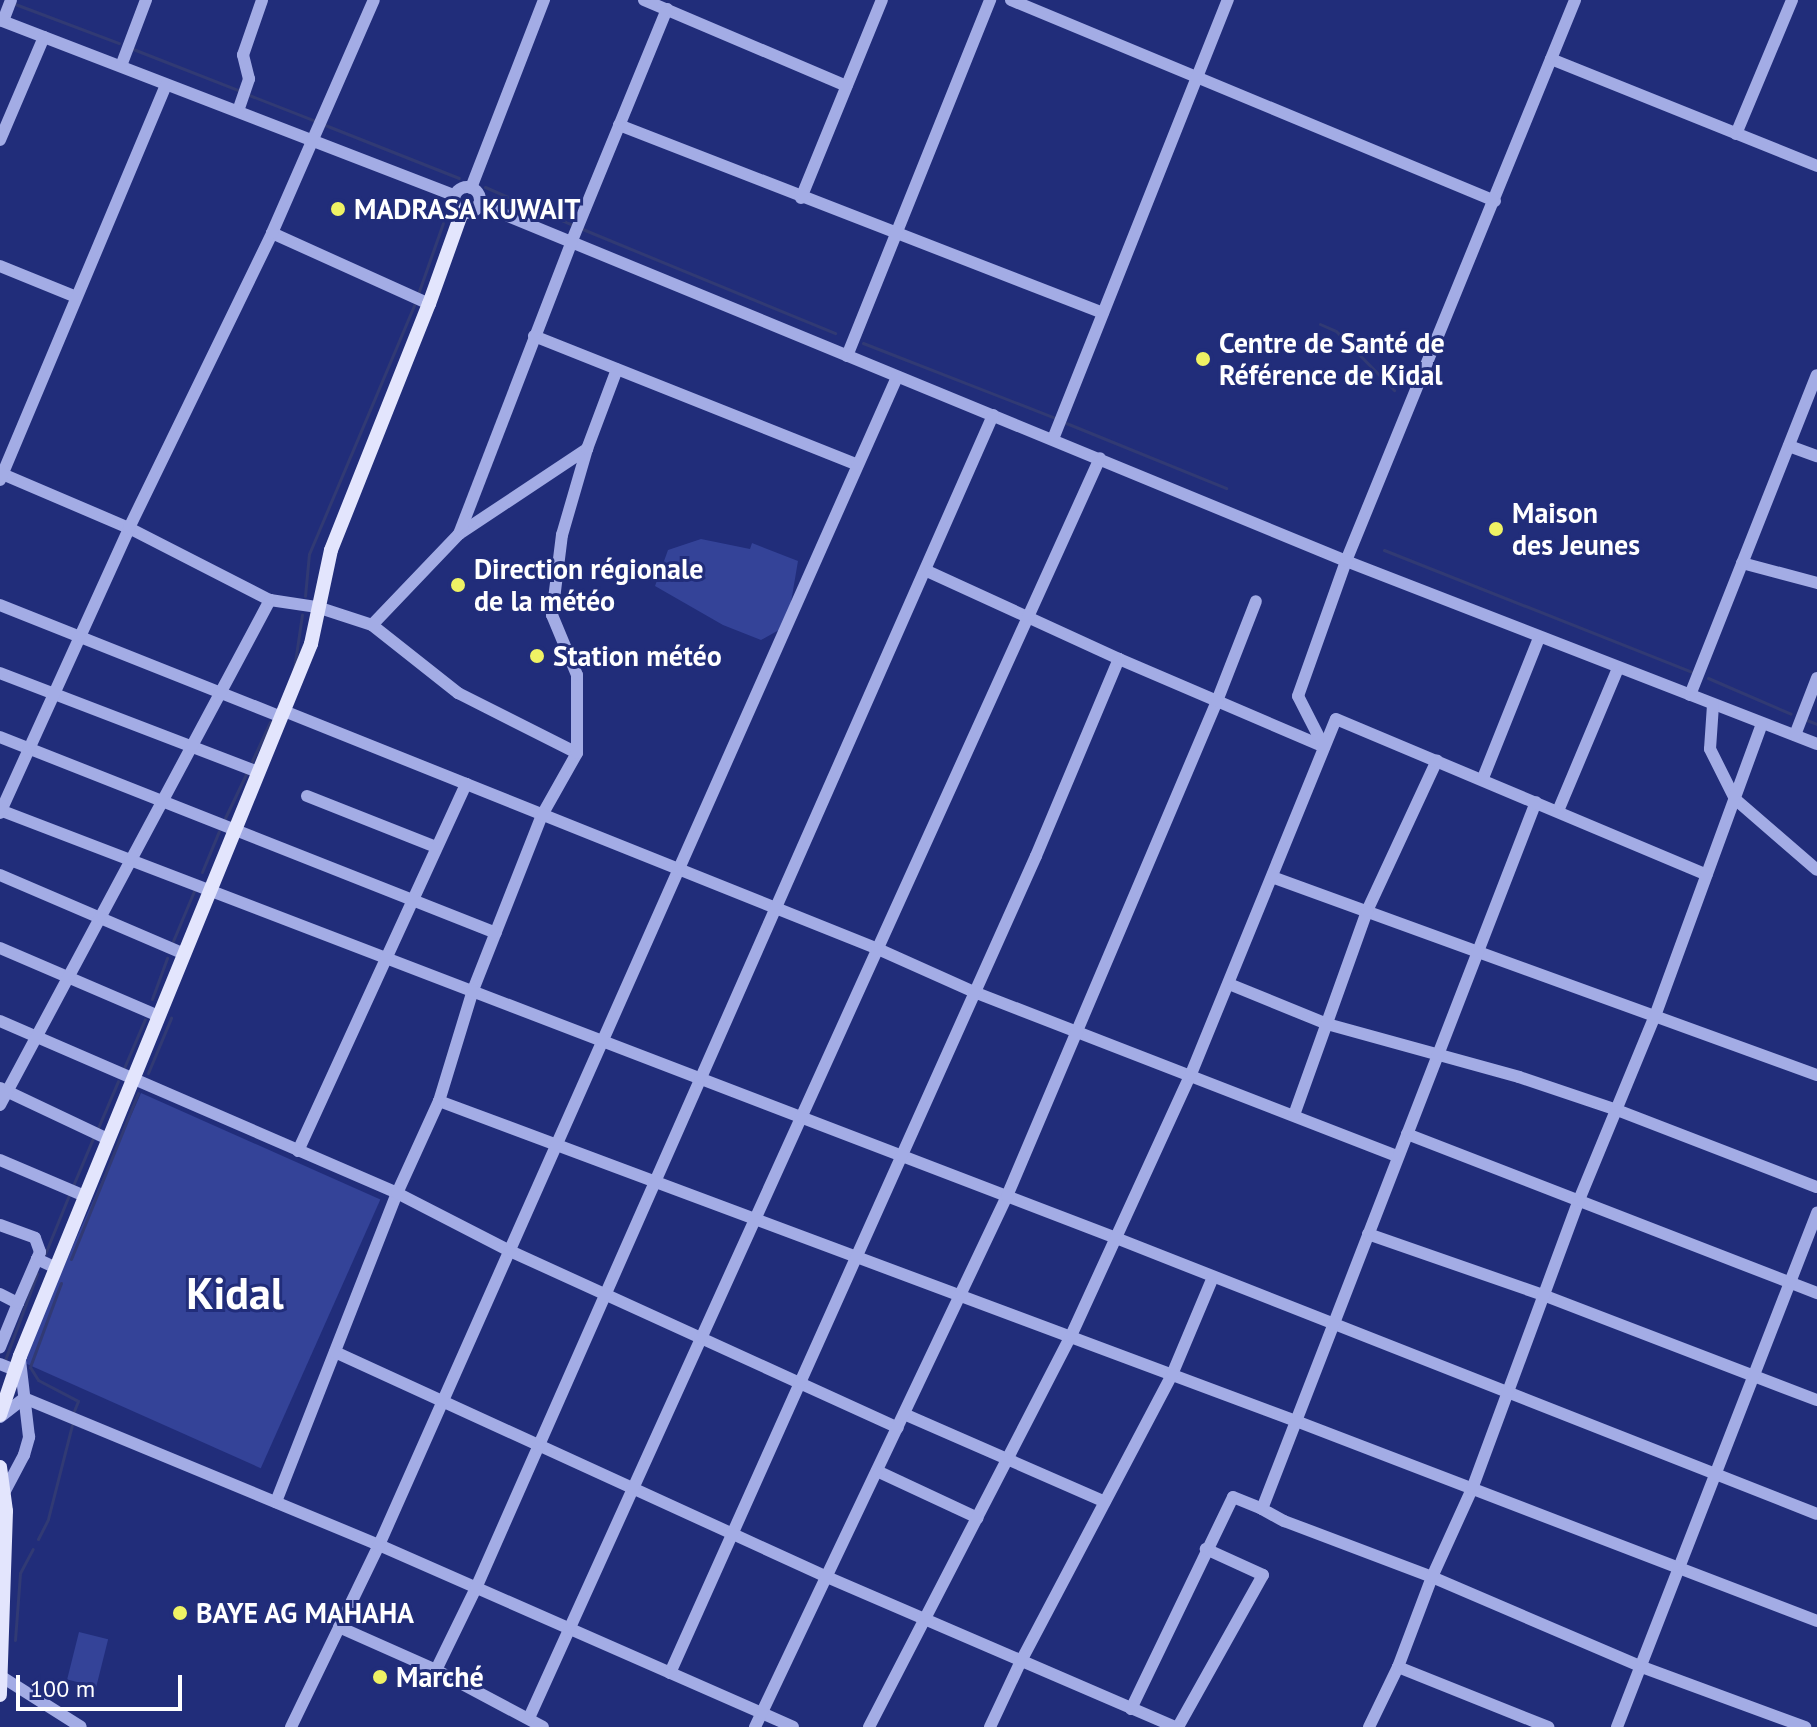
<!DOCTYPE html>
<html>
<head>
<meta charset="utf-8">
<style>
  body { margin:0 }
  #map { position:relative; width:1817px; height:1727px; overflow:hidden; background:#212d7a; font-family:"PT Sans",sans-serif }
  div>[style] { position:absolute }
  .green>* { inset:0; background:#344398; transform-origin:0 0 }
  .stream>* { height:3px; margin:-1.5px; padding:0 1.5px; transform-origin:1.5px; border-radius:1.5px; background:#313a74 }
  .minor>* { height:12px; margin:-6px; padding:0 6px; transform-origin:6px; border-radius:6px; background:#a3ace5 }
  .minor>.ring { margin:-6px; padding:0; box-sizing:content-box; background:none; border:12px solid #a3ace5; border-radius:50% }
  .major>* { height:14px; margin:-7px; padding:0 7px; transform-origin:7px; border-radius:7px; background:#e3e5fd }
  .dots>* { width:22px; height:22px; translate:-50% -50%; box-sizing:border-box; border:4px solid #212d7a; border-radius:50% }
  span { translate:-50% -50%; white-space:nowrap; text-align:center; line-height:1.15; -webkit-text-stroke:6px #212d7a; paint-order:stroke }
  .poi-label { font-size:28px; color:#fff; font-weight:700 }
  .left { translate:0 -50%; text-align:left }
  .town-label { font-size:44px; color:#fff; font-weight:700 }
  .scale { position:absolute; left:16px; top:1675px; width:166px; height:36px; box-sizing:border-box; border:4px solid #fff; border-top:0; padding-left:10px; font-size:24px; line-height:28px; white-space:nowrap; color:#fff; -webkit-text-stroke:6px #212d7a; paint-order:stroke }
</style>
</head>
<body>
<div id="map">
  <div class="green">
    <i style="clip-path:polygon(701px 539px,750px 549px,752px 543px,798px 561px,789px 614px,779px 630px,761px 640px,723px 625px,655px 586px,668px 550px)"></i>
    <i style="left:141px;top:1093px;width:262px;height:294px;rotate:24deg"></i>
    <i style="left:79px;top:1632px;width:30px;height:49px;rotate:14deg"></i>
  </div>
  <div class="stream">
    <i style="left:15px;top:4px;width:111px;rotate:20.6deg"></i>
    <i style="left:133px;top:49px;width:115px;rotate:21.4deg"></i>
    <i style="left:249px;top:95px;width:69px;rotate:21.3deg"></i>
    <i style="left:325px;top:125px;width:144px;rotate:21.6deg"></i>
    <i style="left:485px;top:187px;width:96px;rotate:23.4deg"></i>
    <i style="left:580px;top:228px;width:276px;rotate:22.4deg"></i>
    <i style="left:418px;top:294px;width:75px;rotate:-70.6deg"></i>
    <i style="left:1320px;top:324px;width:17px;rotate:24deg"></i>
    <i style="left:1336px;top:331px;width:83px;rotate:45.5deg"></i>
    <i style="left:863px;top:343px;width:206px;rotate:21.3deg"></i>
    <i style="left:1066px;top:423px;width:173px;rotate:22.1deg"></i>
    <i style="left:1384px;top:550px;width:331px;rotate:21.6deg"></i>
    <i style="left:305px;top:596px;width:42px;rotate:-84.6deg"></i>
    <i style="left:309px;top:554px;width:270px;rotate:-67.1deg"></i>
    <i style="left:294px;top:669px;width:55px;rotate:-81.6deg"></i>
    <i style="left:1708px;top:678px;width:90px;rotate:23.4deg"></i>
    <i style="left:1804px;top:719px;width:14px;rotate:21deg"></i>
    <i style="left:252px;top:761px;width:43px;rotate:-65.2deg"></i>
    <i style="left:225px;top:818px;width:51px;rotate:-64.4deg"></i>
    <i style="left:202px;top:872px;width:44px;rotate:-67.5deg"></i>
    <i style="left:173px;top:941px;width:54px;rotate:-67.2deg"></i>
    <i style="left:152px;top:999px;width:44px;rotate:-69.9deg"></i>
    <i style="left:124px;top:1068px;width:53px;rotate:-66.8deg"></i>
    <i style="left:148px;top:1073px;width:60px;rotate:-67.3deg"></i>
    <i style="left:98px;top:1128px;width:51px;rotate:-66.9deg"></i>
    <i style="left:72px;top:1188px;width:56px;rotate:-67.1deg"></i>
    <i style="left:45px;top:1254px;width:64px;rotate:-67.9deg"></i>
    <i style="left:71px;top:1259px;width:179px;rotate:-68deg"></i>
    <i style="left:61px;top:1283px;width:90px;rotate:110.3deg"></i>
    <i style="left:30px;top:1367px;width:15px;rotate:58deg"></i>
    <i style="left:38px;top:1380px;width:45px;rotate:27.7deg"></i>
    <i style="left:78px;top:1401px;width:11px;rotate:112deg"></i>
    <i style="left:5px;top:1360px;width:92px;rotate:-69.6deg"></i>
    <i style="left:38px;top:1539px;width:22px;rotate:-63deg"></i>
    <i style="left:48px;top:1519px;width:97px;rotate:-75.7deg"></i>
    <i style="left:15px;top:1640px;width:67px;rotate:-85.7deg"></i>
    <i style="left:20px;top:1573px;width:27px;rotate:-62deg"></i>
  </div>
  <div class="minor">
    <i style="left:644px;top:0;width:220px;rotate:23deg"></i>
    <i style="left:1011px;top:0;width:524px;rotate:22.55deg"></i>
    <i style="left:0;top:20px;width:487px;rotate:21.1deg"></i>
    <i style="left:3px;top:21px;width:22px;rotate:-69deg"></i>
    <i style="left:1551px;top:59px;width:287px;rotate:21.9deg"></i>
    <i style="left:121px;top:66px;width:71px;rotate:-69.3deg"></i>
    <i style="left:238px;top:111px;width:34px;rotate:-71deg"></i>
    <i style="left:249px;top:79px;width:25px;rotate:-104deg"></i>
    <i style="left:243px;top:55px;width:58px;rotate:-70.9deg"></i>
    <i style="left:619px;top:125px;width:519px;rotate:21.23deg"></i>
    <i style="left:1736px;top:134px;width:145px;rotate:-67.3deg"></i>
    <i style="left:0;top:140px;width:112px;rotate:-66.9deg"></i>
    <i class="ring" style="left:454px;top:187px;width:14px;height:14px"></i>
    <i style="left:471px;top:188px;width:202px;rotate:-68.8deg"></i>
    <i style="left:801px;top:198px;width:214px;rotate:-67.8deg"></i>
    <i style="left:479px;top:204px;width:938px;rotate:22.38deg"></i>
    <i style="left:1346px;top:561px;width:505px;rotate:21.23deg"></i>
    <i style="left:272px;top:233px;width:172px;rotate:24.3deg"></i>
    <i style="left:0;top:266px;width:80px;rotate:22.1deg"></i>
    <i style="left:534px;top:336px;width:347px;rotate:21.7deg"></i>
    <i style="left:847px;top:356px;width:384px;rotate:-68.1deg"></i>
    <i style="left:1053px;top:439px;width:473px;rotate:-68.3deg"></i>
    <i style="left:1789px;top:446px;width:30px;rotate:20deg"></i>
    <i style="left:0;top:473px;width:140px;rotate:23.1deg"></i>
    <i style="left:129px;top:528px;width:158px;rotate:27.1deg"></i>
    <i style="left:270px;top:600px;width:48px;rotate:8.5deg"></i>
    <i style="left:317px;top:607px;width:58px;rotate:18.1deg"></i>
    <i style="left:372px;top:625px;width:110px;rotate:38.3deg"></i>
    <i style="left:458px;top:693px;width:133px;rotate:26.8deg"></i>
    <i style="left:577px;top:753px;width:71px;rotate:119.4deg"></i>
    <i style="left:542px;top:815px;width:188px;rotate:111.5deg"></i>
    <i style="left:473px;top:990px;width:116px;rotate:107deg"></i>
    <i style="left:439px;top:1101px;width:101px;rotate:114.5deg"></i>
    <i style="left:397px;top:1193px;width:332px;rotate:111.4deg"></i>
    <i style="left:0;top:480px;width:428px;rotate:-67.2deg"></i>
    <i style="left:459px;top:534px;width:154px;rotate:-33.6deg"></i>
    <i style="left:1742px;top:563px;width:78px;rotate:14.9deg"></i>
    <i style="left:927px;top:571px;width:211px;rotate:24.6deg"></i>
    <i style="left:1119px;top:659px;width:223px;rotate:23.2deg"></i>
    <i style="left:0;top:605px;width:303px;rotate:21.7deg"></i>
    <i style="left:372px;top:625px;width:126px;rotate:-46.3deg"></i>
    <i style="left:459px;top:534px;width:312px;rotate:-68.9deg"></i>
    <i style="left:571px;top:243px;width:253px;rotate:-67.7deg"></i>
    <i style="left:0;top:673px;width:276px;rotate:21deg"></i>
    <i style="left:1690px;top:695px;width:344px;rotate:-68.4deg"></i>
    <i style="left:1713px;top:705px;width:44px;rotate:93.9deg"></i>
    <i style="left:1710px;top:749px;width:56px;rotate:63.4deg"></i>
    <i style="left:1735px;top:799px;width:108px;rotate:40.9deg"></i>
    <i style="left:284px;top:711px;width:640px;rotate:21.83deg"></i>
    <i style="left:878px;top:949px;width:105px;rotate:24.1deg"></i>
    <i style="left:974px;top:992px;width:453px;rotate:21.2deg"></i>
    <i style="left:1795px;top:735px;width:61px;rotate:-68.9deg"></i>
    <i style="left:0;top:737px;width:533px;rotate:21.56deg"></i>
    <i style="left:1324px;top:747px;width:57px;rotate:-117deg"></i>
    <i style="left:1298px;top:696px;width:143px;rotate:-70.4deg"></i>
    <i style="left:1346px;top:561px;width:606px;rotate:-67.79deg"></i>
    <i style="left:577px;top:753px;width:78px;rotate:-90deg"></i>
    <i style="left:577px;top:675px;width:65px;rotate:-112.6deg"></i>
    <i style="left:552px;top:615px;width:81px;rotate:-82.9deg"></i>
    <i style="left:562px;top:535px;width:90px;rotate:-73.8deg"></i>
    <i style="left:587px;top:449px;width:85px;rotate:-69.4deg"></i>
    <i style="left:1483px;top:778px;width:151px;rotate:-68.2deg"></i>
    <i style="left:307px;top:796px;width:139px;rotate:21.6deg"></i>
    <i style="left:0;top:810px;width:1195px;rotate:20.98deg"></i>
    <i style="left:1116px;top:1238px;width:753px;rotate:21.49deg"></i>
    <i style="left:1558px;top:811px;width:155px;rotate:-67.2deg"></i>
    <i style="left:0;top:813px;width:313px;rotate:-65.6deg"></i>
    <i style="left:129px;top:528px;width:328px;rotate:-64.1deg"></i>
    <i style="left:272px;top:233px;width:254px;rotate:-66.4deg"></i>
    <i style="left:0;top:875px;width:200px;rotate:23.2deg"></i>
    <i style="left:1272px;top:877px;width:580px;rotate:19.97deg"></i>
    <i style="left:0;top:948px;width:173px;rotate:23.2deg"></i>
    <i style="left:1229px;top:984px;width:106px;rotate:22.2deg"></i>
    <i style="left:1327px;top:1024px;width:199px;rotate:15.4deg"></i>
    <i style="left:1519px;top:1077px;width:103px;rotate:18.6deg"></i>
    <i style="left:1617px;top:1110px;width:214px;rotate:21.1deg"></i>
    <i style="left:0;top:1021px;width:433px;rotate:23.4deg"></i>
    <i style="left:397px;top:1193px;width:127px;rotate:27.2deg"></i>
    <i style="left:510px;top:1251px;width:426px;rotate:24.5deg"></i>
    <i style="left:0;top:1088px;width:119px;rotate:25.3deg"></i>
    <i style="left:439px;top:1101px;width:915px;rotate:20.48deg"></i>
    <i style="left:1296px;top:1421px;width:558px;rotate:21deg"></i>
    <i style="left:0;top:1105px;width:573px;rotate:-61.87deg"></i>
    <i style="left:1294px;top:1115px;width:217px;rotate:-70.3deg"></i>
    <i style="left:1367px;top:911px;width:166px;rotate:-65.1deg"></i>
    <i style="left:1407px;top:1134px;width:440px;rotate:21.2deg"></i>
    <i style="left:298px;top:1151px;width:404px;rotate:-65.4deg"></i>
    <i style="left:0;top:1160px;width:92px;rotate:23deg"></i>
    <i style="left:0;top:1225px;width:37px;rotate:20deg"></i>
    <i style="left:35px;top:1238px;width:15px;rotate:70deg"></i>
    <i style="left:40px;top:1252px;width:8px;rotate:113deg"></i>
    <i style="left:37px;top:1259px;width:21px;rotate:25deg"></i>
    <i style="left:1368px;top:1234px;width:185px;rotate:19.2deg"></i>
    <i style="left:1543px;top:1295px;width:293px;rotate:21deg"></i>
    <i style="left:0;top:1294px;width:20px;rotate:27deg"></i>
    <i style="left:18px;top:1303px;width:48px;rotate:112.2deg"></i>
    <i style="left:18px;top:1303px;width:48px;rotate:-66.6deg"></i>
    <i style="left:335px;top:1352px;width:541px;rotate:24.58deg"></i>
    <i style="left:827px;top:1577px;width:379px;rotate:23.3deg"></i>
    <i style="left:0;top:1364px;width:16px;rotate:22deg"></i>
    <i style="left:904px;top:1414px;width:219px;rotate:23.6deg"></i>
    <i style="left:0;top:1417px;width:31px;rotate:-38deg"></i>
    <i style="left:24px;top:1398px;width:384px;rotate:22.5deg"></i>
    <i style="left:379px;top:1545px;width:452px;rotate:23.7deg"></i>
    <i style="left:877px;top:1471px;width:111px;rotate:25deg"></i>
    <i style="left:5px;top:1491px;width:41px;rotate:-62.2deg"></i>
    <i style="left:24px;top:1455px;width:19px;rotate:-74deg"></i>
    <i style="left:29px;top:1437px;width:78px;rotate:-96.7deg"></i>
    <i style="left:1262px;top:1509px;width:25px;rotate:29deg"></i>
    <i style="left:1284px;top:1521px;width:158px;rotate:20.7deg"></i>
    <i style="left:1432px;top:1577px;width:228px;rotate:23.2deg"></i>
    <i style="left:1642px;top:1667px;width:174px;rotate:20.2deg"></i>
    <i style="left:339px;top:1627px;width:106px;rotate:23.9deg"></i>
    <i style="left:436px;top:1670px;width:121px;rotate:28deg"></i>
    <i style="left:1398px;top:1667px;width:162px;rotate:21.8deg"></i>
    <i style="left:436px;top:1670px;width:91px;rotate:-64deg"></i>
    <i style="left:476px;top:1588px;width:1282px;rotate:-66.21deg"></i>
    <i style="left:670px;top:1673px;width:895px;rotate:-65.87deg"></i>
    <i style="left:1036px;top:856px;width:214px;rotate:-67.2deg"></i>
    <i style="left:2px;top:1677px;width:93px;rotate:32.3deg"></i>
    <i style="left:1131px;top:1709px;width:235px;rotate:-64.3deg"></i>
    <i style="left:1233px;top:1497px;width:31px;rotate:22deg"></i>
    <i style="left:1262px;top:1509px;width:758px;rotate:-68.82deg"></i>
    <i style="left:529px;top:1718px;width:1383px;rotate:-65.62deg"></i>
    <i style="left:291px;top:1727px;width:202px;rotate:-64.2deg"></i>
    <i style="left:379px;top:1545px;width:1278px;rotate:-66.08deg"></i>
    <i style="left:755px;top:1727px;width:588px;rotate:-64.61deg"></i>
    <i style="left:1007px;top:1196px;width:538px;rotate:-67.01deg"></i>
    <i style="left:1217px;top:701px;width:107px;rotate:-68.7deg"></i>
    <i style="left:869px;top:1727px;width:438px;rotate:-62.7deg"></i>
    <i style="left:1070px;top:1338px;width:290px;rotate:-65.4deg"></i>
    <i style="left:1191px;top:1074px;width:383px;rotate:-67.8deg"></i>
    <i style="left:1336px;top:719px;width:402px;rotate:22.8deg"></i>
    <i style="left:990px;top:1727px;width:71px;rotate:-64.9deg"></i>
    <i style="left:1020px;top:1663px;width:323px;rotate:-62.2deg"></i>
    <i style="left:1171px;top:1377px;width:108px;rotate:-67.2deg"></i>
    <i style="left:1178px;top:1727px;width:174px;rotate:-60.8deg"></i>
    <i style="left:1263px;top:1575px;width:63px;rotate:-155.5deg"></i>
    <i style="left:1369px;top:1727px;width:67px;rotate:-64.2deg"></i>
    <i style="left:1398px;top:1667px;width:96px;rotate:-69.3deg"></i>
    <i style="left:1432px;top:1577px;width:97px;rotate:-65.6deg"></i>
    <i style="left:1472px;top:1489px;width:308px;rotate:-69.7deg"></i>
    <i style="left:1579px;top:1200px;width:199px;rotate:-67.6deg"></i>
    <i style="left:1655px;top:1016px;width:311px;rotate:-69.9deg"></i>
    <i style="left:1617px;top:1727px;width:552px;rotate:-68.74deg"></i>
  </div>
  <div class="major">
    <i style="left:0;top:1415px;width:62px;rotate:-71.3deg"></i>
    <i style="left:20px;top:1356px;width:769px;rotate:-67.77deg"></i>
    <i style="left:311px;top:644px;width:96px;rotate:-78deg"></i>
    <i style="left:331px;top:550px;width:265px;rotate:-68.3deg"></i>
    <i style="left:429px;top:304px;width:98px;rotate:-70.3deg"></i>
    <i style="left:0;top:1467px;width:44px;rotate:82.2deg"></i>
    <i style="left:6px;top:1511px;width:184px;rotate:91.9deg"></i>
  </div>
  <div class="dots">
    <i style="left:338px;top:209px;background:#eff264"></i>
    <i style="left:1203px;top:359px;background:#eff264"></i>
    <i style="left:1496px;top:529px;background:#eff264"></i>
    <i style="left:458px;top:585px;background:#eff264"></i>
    <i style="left:537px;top:656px;background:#eff264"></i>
    <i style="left:180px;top:1613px;background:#eff264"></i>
    <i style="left:380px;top:1677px;background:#eff264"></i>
  </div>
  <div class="poi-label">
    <span class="left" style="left:354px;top:209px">MADRASA KUWAIT</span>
    <span class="left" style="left:1219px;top:359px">Centre de Santé de<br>Référence de Kidal</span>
    <span class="left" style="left:1512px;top:529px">Maison<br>des Jeunes</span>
    <span class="left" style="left:474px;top:585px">Direction régionale<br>de la météo</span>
    <span class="left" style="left:553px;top:656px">Station météo</span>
    <span class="left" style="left:196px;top:1613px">BAYE AG MAHAHA</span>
    <span class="left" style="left:396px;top:1677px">Marché</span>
  </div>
  <div class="town-label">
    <span style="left:235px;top:1293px">Kidal</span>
  </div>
  <div class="scale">100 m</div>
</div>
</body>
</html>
